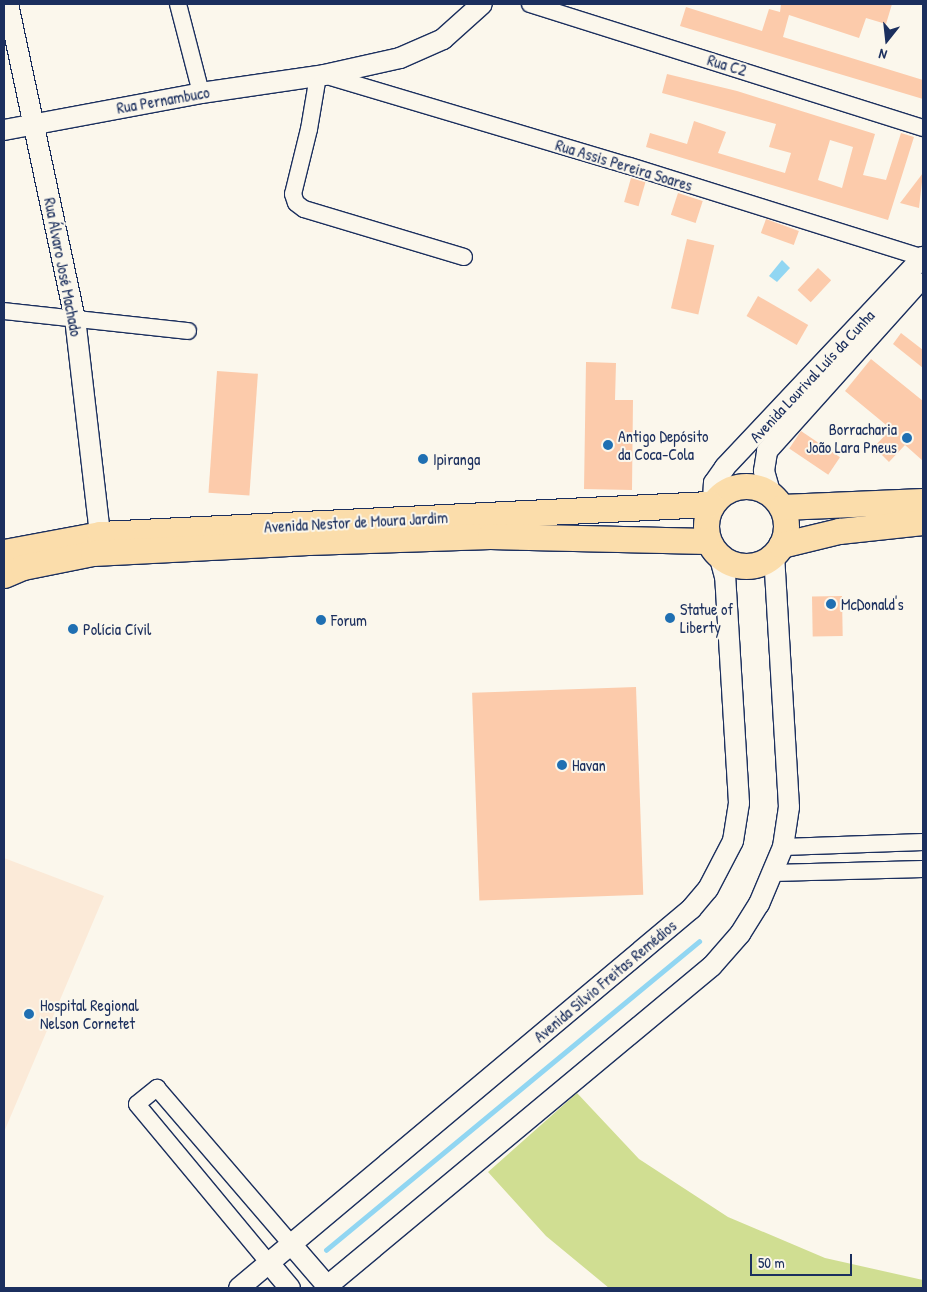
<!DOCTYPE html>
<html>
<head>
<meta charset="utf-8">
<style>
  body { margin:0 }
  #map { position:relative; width:927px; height:1292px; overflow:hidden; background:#fbf7ec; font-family:"Patrick Hand",sans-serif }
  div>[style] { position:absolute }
  .built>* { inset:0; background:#fbead8 }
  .green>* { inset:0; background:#d0de92 }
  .water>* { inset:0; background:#91d6f2 }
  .stream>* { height:4.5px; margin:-2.25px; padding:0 2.25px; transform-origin:2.25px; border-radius:2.25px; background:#91d6f2 }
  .building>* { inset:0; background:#fccbab; transform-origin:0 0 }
  .roads { filter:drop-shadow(1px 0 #1b2f5e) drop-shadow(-1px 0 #1b2f5e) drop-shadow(0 1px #1b2f5e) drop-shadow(0 -1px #1b2f5e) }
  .minor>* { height:16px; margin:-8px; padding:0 8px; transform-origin:8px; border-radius:8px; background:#fbf7ec }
  .tertiary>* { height:20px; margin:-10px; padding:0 10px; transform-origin:10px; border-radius:10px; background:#fbf7ec }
  .primary>* { height:25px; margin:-12.5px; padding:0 12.5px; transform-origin:12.5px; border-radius:12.5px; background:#fbddab }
  .primary>.ring { margin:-12.5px; padding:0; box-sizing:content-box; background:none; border:25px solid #fbddab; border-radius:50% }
  .dots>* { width:14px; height:14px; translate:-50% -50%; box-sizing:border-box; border:2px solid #fbf7ec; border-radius:50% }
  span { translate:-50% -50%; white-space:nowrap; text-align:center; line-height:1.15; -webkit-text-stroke:4px #fbf7ec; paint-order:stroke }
  .street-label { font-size:16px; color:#1b2f5e }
  .poi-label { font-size:16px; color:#1b2f5e }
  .right { translate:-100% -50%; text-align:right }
  .left { translate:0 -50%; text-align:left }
  .frame { position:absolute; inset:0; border:5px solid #1b2f5e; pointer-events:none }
  .north { position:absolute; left:862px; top:15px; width:50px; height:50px; -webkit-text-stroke:4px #fbf7ec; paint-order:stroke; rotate:196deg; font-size:14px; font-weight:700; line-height:20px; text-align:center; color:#1b2f5e }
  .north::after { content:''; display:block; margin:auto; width:18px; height:22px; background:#1b2f5e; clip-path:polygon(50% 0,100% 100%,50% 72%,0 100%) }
  .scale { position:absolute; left:750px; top:1254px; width:102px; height:22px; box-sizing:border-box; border:2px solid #1b2f5e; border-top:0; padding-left:6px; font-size:15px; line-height:18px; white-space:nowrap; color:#1b2f5e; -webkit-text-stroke:4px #fbf7ec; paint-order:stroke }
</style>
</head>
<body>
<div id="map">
  <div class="built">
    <i style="clip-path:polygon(4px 858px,104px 896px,4px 1132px)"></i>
  </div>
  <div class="green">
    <i style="clip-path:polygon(577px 1093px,639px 1159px,728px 1217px,825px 1258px,923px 1280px,923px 1288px,609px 1288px,546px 1236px,488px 1172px)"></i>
  </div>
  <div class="water">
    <i style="clip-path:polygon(782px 260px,790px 268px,777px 282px,769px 276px)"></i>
  </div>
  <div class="stream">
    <i style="left:326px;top:1250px;width:484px;rotate:-39.6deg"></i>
  </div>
  <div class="building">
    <i style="clip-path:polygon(781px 4px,892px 4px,886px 24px,866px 18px,859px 38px,789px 15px,783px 37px,923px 80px,923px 99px,680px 26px,686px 7px,762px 31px,769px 9px,780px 12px)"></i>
    <i style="clip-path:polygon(evenodd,667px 74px,737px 91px,875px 134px,863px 175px,886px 180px,901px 133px,914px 137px,888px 220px,646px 147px,650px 133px,687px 144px,694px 121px,726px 132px,718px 153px,785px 173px,791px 153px,769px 147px,776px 124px,662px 93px,667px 74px,830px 140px,853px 147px,842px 188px,818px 180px,830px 140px)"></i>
    <i style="clip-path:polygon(923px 173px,919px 208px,900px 203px)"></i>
    <i style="left:631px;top:178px;width:15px;height:25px;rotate:16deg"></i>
    <i style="left:678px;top:193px;width:26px;height:23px;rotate:18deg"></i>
    <i style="left:766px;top:219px;width:35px;height:15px;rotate:20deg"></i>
    <i style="left:687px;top:239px;width:28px;height:71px;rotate:13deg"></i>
    <i style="left:818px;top:268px;width:18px;height:30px;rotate:43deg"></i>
    <i style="left:758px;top:296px;width:58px;height:23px;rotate:30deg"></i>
    <i style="clip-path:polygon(901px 333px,923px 350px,923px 368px,893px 344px)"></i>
    <i style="clip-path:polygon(871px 359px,923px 401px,923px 461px,905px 445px,889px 462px,874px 447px,891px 429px,845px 391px)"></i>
    <i style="clip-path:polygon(586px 362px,616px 363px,615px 400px,633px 400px,632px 490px,584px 489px)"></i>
    <i style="left:217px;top:371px;width:41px;height:122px;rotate:4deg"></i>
    <i style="left:801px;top:431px;width:47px;height:21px;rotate:34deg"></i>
    <i style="left:842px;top:596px;width:40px;height:30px;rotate:89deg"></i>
    <i style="left:636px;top:687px;width:208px;height:164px;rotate:88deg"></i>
  </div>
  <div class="roads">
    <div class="minor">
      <i style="left:178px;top:4px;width:92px;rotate:75.5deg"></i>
      <i style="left:530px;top:4px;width:412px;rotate:17.5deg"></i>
      <i style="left:324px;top:75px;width:319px;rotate:16.6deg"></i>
      <i style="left:630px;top:166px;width:307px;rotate:17.4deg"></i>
      <i style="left:318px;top:76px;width:54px;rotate:99.6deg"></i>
      <i style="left:309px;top:129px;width:67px;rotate:103.8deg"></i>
      <i style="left:293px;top:194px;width:9px;rotate:72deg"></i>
      <i style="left:296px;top:203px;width:10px;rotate:37deg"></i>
      <i style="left:304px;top:209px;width:167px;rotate:16.7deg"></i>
      <i style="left:4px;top:311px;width:185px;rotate:6.2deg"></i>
      <i style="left:783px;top:847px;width:140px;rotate:-2deg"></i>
      <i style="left:773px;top:873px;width:150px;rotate:-1.5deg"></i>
      <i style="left:268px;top:1262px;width:205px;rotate:-129.7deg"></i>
      <i style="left:137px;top:1104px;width:26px;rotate:-39deg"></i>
      <i style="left:157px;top:1088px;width:206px;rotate:49.3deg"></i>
    </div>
    <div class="tertiary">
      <i style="left:8px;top:4px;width:321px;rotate:78deg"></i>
      <i style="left:75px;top:318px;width:217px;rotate:83.4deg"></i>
      <i style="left:4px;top:130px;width:200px;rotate:-10.6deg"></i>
      <i style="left:201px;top:93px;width:124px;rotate:-8.3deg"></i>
      <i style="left:324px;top:75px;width:78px;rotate:-12.6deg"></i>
      <i style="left:400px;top:58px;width:47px;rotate:-23.8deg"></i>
      <i style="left:443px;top:39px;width:52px;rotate:-41.9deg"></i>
      <i style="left:770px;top:492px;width:22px;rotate:-106deg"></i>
      <i style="left:764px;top:471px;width:20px;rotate:-81deg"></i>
      <i style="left:767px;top:451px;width:226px;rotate:-48.1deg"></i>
      <i style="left:713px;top:501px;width:18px;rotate:-87deg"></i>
      <i style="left:714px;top:483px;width:19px;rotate:-55deg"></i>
      <i style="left:725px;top:467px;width:289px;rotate:-46.7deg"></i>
      <i style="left:291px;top:1244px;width:58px;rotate:49.2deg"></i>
      <i style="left:268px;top:1262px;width:34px;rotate:50deg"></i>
      <i style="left:239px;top:1288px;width:590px;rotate:-39.98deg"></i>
      <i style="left:691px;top:909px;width:26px;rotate:-50deg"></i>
      <i style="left:708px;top:889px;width:54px;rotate:-62.5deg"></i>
      <i style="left:733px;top:841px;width:38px;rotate:-81deg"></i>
      <i style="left:739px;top:803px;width:226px;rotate:-93.5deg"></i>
      <i style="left:725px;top:577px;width:20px;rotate:-105deg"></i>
      <i style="left:325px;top:1288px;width:503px;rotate:-39.76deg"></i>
      <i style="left:712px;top:966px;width:43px;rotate:-48.8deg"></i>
      <i style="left:740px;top:934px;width:36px;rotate:-58deg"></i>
      <i style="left:759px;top:904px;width:62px;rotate:-67.2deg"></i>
      <i style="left:783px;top:847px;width:40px;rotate:-81.5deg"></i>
      <i style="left:789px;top:807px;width:252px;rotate:-93.4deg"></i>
    </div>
    <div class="primary">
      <i class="ring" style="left:706px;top:486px;width:55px;height:55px"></i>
      <i style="left:782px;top:507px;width:141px;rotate:-2.4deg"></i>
      <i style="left:781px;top:545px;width:60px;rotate:-13.6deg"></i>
      <i style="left:839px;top:531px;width:84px;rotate:-6.1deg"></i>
      <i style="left:4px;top:552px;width:98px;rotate:-10.6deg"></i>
      <i style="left:100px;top:534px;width:611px;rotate:-2.82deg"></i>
      <i style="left:4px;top:575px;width:21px;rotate:-23deg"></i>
      <i style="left:23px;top:567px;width:71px;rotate:-11.3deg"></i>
      <i style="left:93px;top:553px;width:215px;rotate:-2.9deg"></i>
      <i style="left:308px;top:542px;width:182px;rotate:-1.9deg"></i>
      <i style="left:490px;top:536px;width:217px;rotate:1.3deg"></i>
    </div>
  </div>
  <div class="dots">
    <i style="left:907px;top:438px;background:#1f6fb2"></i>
    <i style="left:608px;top:445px;background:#1f6fb2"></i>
    <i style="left:423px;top:459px;background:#1f6fb2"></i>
    <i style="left:831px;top:604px;background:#1f6fb2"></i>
    <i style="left:670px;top:618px;background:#1f6fb2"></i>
    <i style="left:321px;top:620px;background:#1f6fb2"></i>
    <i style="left:73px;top:629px;background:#1f6fb2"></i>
    <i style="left:562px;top:765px;background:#1f6fb2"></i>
    <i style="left:29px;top:1014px;background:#1f6fb2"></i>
  </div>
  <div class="street-label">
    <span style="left:727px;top:65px;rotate:17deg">Rua C2</span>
    <span style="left:163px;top:100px;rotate:-10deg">Rua Pernambuco</span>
    <span style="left:624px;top:165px;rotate:17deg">Rua Assis Pereira Soares</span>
    <span style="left:63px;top:267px;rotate:79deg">Rua Álvaro José Machado</span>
    <span style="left:812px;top:376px;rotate:-47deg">Avenida Lourival Luís da Cunha</span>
    <span style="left:356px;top:522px;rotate:-3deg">Avenida Nestor de Moura Jardim</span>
    <span style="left:605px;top:981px;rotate:-40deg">Avenida Sílvio Freitas Remédios</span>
  </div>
  <div class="poi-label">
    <span class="right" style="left:897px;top:438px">Borracharia<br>João Lara Pneus</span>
    <span class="left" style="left:618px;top:445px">Antigo Depósito<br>da Coca-Cola</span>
    <span class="left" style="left:433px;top:459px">Ipiranga</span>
    <span class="left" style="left:841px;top:604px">McDonald's</span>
    <span class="left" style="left:680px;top:618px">Statue of<br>Liberty</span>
    <span class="left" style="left:331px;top:620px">Forum</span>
    <span class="left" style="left:83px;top:629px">Polícia Cívil</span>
    <span class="left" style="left:572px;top:765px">Havan</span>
    <span class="left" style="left:40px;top:1014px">Hospital Regional<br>Nelson Cornetet</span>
  </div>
  <div class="frame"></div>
  <div class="north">N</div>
  <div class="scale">50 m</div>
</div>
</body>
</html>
